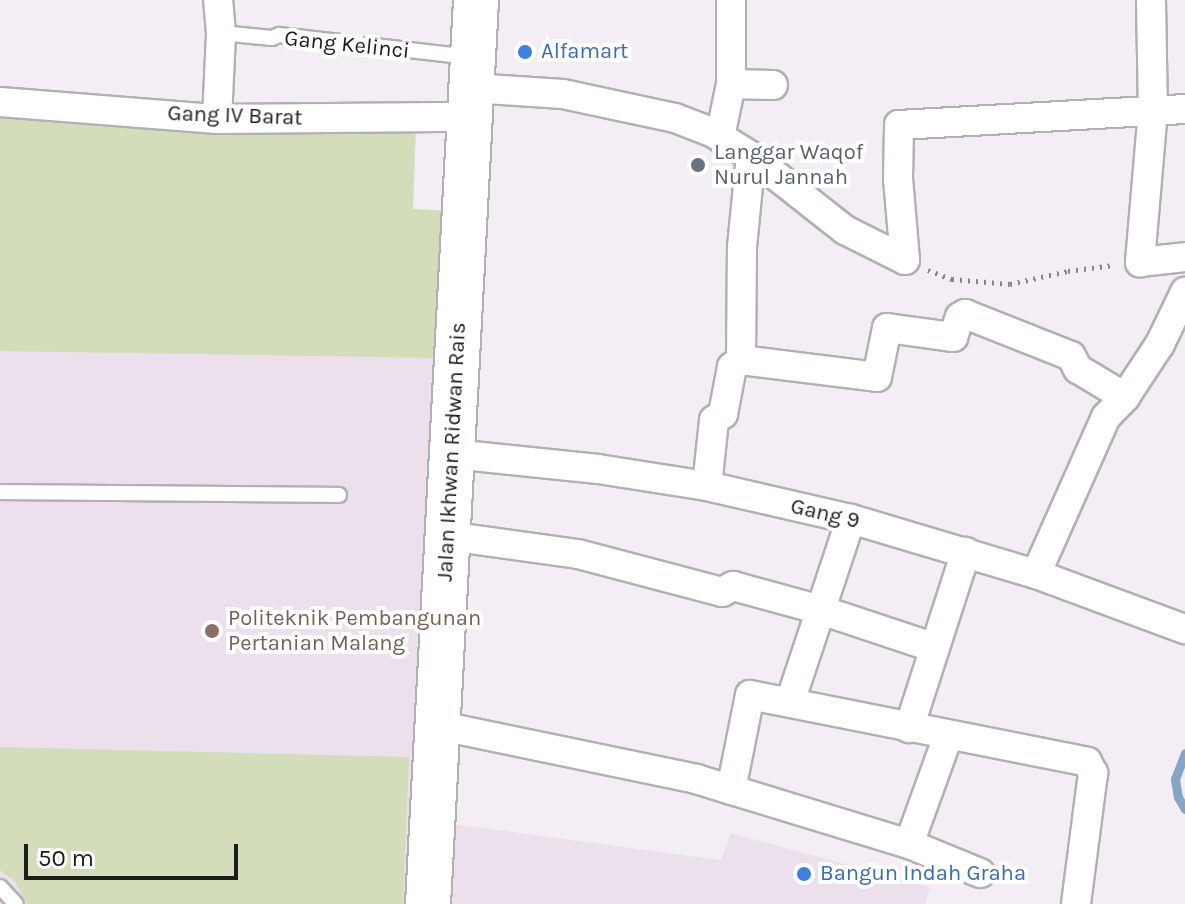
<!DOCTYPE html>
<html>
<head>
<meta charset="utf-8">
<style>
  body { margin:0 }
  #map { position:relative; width:1185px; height:904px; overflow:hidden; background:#f3edf4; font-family:Karla,sans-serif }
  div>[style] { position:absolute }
  .built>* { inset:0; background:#ebe0ec }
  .green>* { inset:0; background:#d3ddb9 }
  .stream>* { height:9px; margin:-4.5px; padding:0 4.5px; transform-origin:4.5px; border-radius:4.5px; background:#84a6c4 }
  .path>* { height:5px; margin-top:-2.5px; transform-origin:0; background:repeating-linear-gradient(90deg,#888489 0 2px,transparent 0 8px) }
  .roads { filter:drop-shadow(2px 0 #b4afb5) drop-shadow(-2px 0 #b4afb5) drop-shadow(0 2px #b4afb5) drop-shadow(0 -2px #b4afb5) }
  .lane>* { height:14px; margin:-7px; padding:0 7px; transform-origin:7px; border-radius:7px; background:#fff }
  .street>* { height:28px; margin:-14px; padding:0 14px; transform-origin:14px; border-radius:14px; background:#fff }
  .primary>* { height:44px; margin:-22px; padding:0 22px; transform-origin:22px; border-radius:22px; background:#fff }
  .dots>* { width:22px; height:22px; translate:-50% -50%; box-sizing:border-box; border:4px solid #fff; border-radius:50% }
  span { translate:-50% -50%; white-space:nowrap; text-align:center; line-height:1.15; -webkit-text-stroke:8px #fff; paint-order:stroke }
  .street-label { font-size:22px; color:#1d1b1d }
  .shop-label { font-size:22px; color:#366cbe }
  .left { translate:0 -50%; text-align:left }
  .worship-label { font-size:22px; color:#5b616d }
  .education-label { font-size:22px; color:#785e54 }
  .scale { position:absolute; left:24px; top:844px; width:214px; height:36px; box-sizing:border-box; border:4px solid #1d1b1d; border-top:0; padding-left:10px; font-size:24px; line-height:28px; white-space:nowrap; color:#1d1b1d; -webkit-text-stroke:6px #fff; paint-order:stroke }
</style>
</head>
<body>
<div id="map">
  <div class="built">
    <i style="clip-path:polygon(0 108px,416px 124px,413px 209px,448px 211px,409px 904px,0 904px)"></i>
    <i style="clip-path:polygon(452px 824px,721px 860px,731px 833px,930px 887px,925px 904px,448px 904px)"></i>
  </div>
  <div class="green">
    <i style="clip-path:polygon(0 108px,416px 124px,413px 209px,448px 211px,439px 358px,0 351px)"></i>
    <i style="clip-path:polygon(0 747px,409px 757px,403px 904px,27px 904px,15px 881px,0 871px)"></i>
  </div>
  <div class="stream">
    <i style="left:1185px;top:753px;width:28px;rotate:111deg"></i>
    <i style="left:1175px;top:779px;width:18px;rotate:81deg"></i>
    <i style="left:1178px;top:797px;width:14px;rotate:60deg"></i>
  </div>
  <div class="path">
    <i style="left:928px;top:270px;width:26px;rotate:21deg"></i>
    <i style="left:952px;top:279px;width:58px;rotate:4.9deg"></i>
    <i style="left:1010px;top:284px;width:59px;rotate:-12.6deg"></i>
    <i style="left:1068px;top:271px;width:46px;rotate:-7.4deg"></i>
  </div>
  <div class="roads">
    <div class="lane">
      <i style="left:221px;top:33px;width:51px;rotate:5.6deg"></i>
      <i style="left:272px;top:38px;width:8px;rotate:-23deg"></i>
      <i style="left:279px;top:35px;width:192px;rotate:6.6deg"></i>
      <i style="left:0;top:492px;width:339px;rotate:0.5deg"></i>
      <i style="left:0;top:887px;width:23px;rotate:47deg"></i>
    </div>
    <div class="street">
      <i style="left:1151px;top:0;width:110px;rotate:89deg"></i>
      <i style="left:1153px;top:110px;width:153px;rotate:94.9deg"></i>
      <i style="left:1140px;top:262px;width:45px;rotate:-6.3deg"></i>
      <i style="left:731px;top:84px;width:42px;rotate:1.4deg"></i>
      <i style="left:472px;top:88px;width:91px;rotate:3.8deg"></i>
      <i style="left:563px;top:94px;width:115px;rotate:12.1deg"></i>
      <i style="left:675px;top:118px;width:40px;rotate:21deg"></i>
      <i style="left:712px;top:132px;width:46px;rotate:31.6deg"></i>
      <i style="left:751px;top:156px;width:120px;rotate:38.2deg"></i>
      <i style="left:845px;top:230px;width:67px;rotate:26.6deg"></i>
      <i style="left:905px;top:260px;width:81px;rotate:-94.9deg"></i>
      <i style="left:898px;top:179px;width:54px;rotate:-88.9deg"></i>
      <i style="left:899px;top:125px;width:286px;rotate:-3.2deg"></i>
      <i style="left:0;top:102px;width:218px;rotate:4.5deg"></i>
      <i style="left:217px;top:119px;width:253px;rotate:-0.5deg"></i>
      <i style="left:217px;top:119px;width:86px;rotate:-87.3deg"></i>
      <i style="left:221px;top:33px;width:33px;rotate:-95deg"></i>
      <i style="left:720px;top:137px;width:54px;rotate:-78.3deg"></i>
      <i style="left:731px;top:84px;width:84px;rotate:-90deg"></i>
      <i style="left:741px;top:360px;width:113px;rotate:-89.5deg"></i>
      <i style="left:742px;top:247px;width:91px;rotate:-84.4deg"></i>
      <i style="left:453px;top:454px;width:146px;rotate:5.9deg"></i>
      <i style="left:598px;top:469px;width:110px;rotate:8.9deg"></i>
      <i style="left:707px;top:486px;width:148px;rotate:12.9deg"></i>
      <i style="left:851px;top:519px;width:193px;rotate:16.6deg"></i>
      <i style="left:1036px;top:574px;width:159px;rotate:20.3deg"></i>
      <i style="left:707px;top:486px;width:66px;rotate:-83.9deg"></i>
      <i style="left:714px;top:420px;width:11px;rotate:-34deg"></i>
      <i style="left:723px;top:414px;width:48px;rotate:-79.2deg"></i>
      <i style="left:732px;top:367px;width:11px;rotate:-38deg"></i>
      <i style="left:741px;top:360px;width:137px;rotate:7.1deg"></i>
      <i style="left:877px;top:377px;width:50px;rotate:-78.5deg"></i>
      <i style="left:887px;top:328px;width:67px;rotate:7.8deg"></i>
      <i style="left:953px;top:337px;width:21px;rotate:-71deg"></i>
      <i style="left:960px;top:317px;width:6px;rotate:-31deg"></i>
      <i style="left:965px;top:314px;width:114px;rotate:21.6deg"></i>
      <i style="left:1071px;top:356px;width:15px;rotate:62deg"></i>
      <i style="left:1078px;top:369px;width:55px;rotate:30.8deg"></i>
      <i style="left:448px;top:536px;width:131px;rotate:7.9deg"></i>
      <i style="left:578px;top:554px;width:149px;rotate:14.8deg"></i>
      <i style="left:722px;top:592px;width:13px;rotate:-29deg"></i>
      <i style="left:733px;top:586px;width:91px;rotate:15.3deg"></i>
      <i style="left:821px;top:610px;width:120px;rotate:18.4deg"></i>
      <i style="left:1036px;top:574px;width:172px;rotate:-66deg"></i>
      <i style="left:1106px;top:417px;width:28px;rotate:-46deg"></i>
      <i style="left:1125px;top:397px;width:64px;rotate:-56.6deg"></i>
      <i style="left:1160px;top:344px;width:58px;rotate:-64.3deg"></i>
      <i style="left:790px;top:702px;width:193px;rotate:-71.6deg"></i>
      <i style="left:436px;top:725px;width:266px;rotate:11.7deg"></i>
      <i style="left:696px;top:779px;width:223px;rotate:17deg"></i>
      <i style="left:909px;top:844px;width:115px;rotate:-70.1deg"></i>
      <i style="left:909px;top:728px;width:185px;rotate:-72.1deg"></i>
      <i style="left:731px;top:790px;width:97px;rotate:-78.7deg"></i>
      <i style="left:750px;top:695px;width:344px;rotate:11.2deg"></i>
      <i style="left:1087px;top:762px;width:13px;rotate:61deg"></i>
      <i style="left:1093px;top:773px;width:132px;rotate:97.4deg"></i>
      <i style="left:909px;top:844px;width:77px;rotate:22.2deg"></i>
    </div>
    <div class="primary">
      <i style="left:428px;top:904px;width:905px;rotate:-86.96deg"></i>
    </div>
  </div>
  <div class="dots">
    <i style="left:525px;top:52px;background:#3f7fe0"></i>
    <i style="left:698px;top:165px;background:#6b7280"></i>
    <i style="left:212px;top:631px;background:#8d6e63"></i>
    <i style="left:804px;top:874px;background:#3f7fe0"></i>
  </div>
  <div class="street-label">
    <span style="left:347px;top:45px;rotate:6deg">Gang Kelinci</span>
    <span style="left:235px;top:116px;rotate:2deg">Gang IV Barat</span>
    <span style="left:452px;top:452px;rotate:-87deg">Jalan Ikhwan Ridwan Rais</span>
    <span style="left:825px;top:514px;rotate:13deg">Gang 9</span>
  </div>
  <div class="shop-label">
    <span class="left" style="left:541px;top:52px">Alfamart</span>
    <span class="left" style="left:820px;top:874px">Bangun Indah Graha</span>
  </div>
  <div class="worship-label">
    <span class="left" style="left:714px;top:165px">Langgar Waqof<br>Nurul Jannah</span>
  </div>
  <div class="education-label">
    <span class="left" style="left:228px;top:631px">Politeknik Pembangunan<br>Pertanian Malang</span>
  </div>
  <div class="scale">50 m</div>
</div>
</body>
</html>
